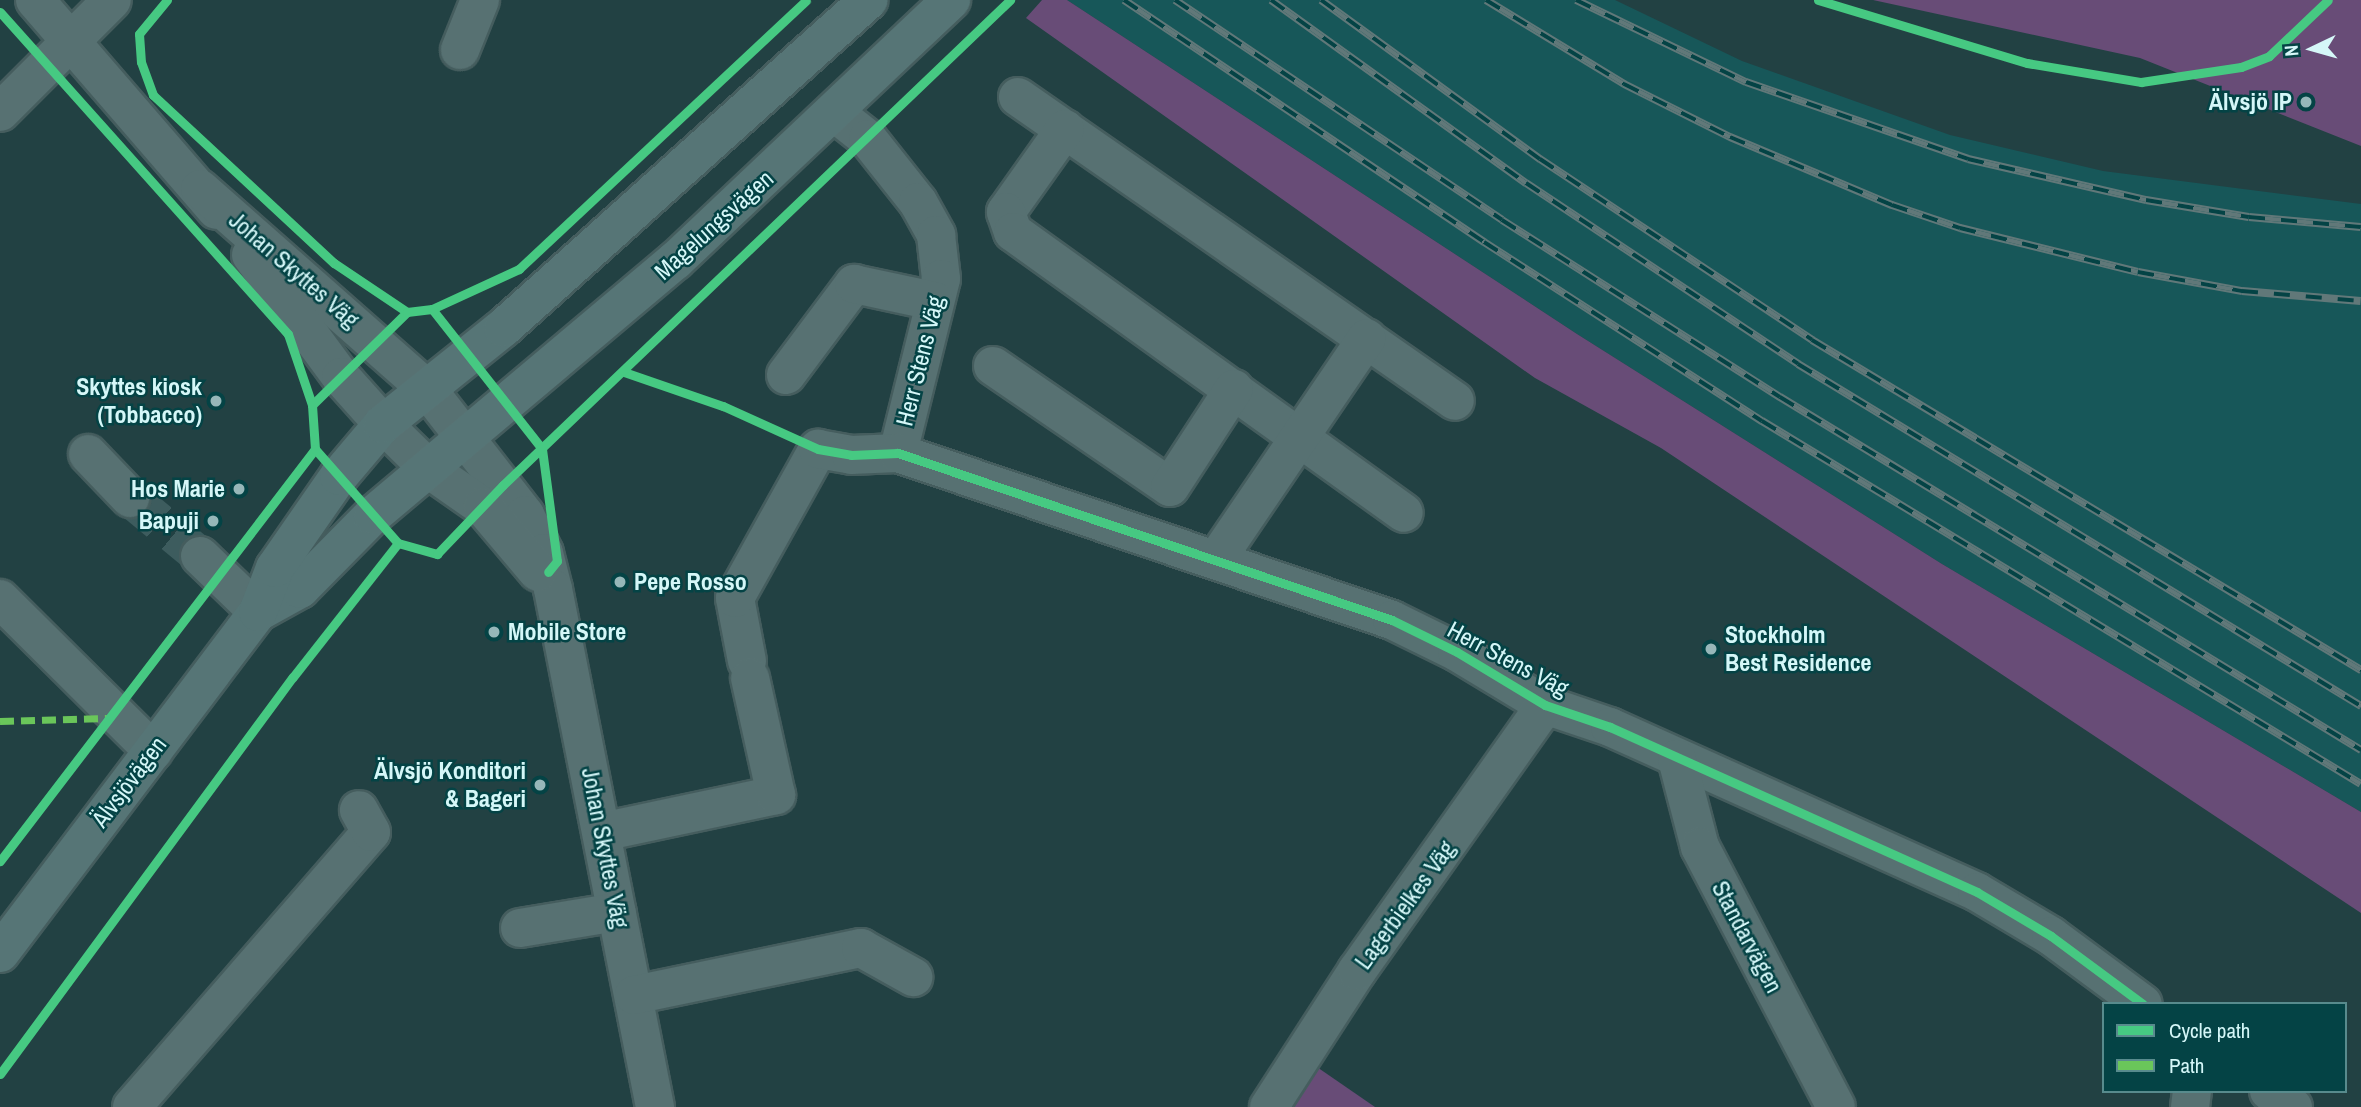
<!DOCTYPE html>
<html>
<head>
<meta charset="utf-8">
<style>
  body { margin:0 }
  #map { position:relative; width:2361px; height:1107px; overflow:hidden; background:#224143; font-family:"Archivo Narrow",sans-serif }
  div>[style] { position:absolute }
  .built>* { inset:0; background:#175759 }
  .green>* { inset:0; background:#684c77 }
  .minor-tunnel>* { height:38px; margin-top:-19px; transform-origin:0; background:repeating-linear-gradient(90deg,#3d5c5e 0 38px,transparent 0 57px) }
  .roads { filter:drop-shadow(2px 0 #455d5e) drop-shadow(-2px 0 #455d5e) drop-shadow(0 2px #455d5e) drop-shadow(0 -2px #455d5e) }
  .minor>* { height:38px; margin:-19px; padding:0 19px; transform-origin:19px; border-radius:19px; background:#577172 }
  .major>* { height:38px; margin:-19px; padding:0 19px; transform-origin:19px; border-radius:19px; background:#567576 }
  .rail>* { height:8px; margin-top:-4px; transform-origin:0; background:repeating-linear-gradient(90deg,#044345 0 16px,#617879 0 32px); box-sizing:border-box; border-block:2px solid #617879 }
  .quiet>* { height:7px; margin-top:-3.5px; transform-origin:0; background:repeating-linear-gradient(90deg,#6ac65a 0 14px,transparent 0 21px) }
  .cycleway>* { height:9px; margin:-4.5px; padding:0 4.5px; transform-origin:4.5px; border-radius:4.5px; background:#46c982 }
  .dots>* { width:19px; height:19px; translate:-50% -50%; box-sizing:border-box; border:4px solid #044345; border-radius:50% }
  span { translate:-50% -50%; white-space:nowrap; text-align:center; line-height:1.15; -webkit-text-stroke:5px #044345; paint-order:stroke }
  .poi-label { font-size:24px; color:#d5f7f8; font-weight:700 }
  .right { translate:-100% -50%; text-align:right }
  .left { translate:0 -50%; text-align:left }
  .street-label { font-size:24px; color:#d5f7f8 }
  .legend { position:absolute; left:2102px; top:1002px; width:245px; height:91px; box-sizing:border-box; background:#044345; border:2px solid #588b8d; margin:0; padding:9px 12px; list-style:none; font-size:21px; color:#d5f7f8 }
  .legend li { display:flex; align-items:center; gap:14px; height:35px }
  .legend b { width:35px; border:2px solid #588b8d }
  .north { position:absolute; left:2277px; top:14px; width:70px; height:70px; -webkit-text-stroke:5px #044345; paint-order:stroke; rotate:265deg; font-size:19px; font-weight:700; line-height:28px; text-align:center; color:#d5f7f8 }
  .north::after { content:''; display:block; margin:auto; width:24px; height:32px; background:#d5f7f8; clip-path:polygon(50% 0,100% 100%,50% 72%,0 100%) }
</style>
</head>
<body>
<div id="map">
  <div class="built">
    <i style="clip-path:polygon(1067px 0,1615px 0,1742px 61px,1950px 135px,2103px 171px,2361px 204px,2361px 812px,1942px 564px,1577px 334px)"></i>
  </div>
  <div class="green">
    <i style="clip-path:polygon(1042px 0,1067px 0,1577px 334px,1942px 564px,2361px 812px,2361px 913px,1661px 448px,1535px 378px,1026px 18px)"></i>
    <i style="clip-path:polygon(1873px 0,2361px 0,2361px 146px,2140px 58px)"></i>
    <i style="clip-path:polygon(1314px 1065px,1375px 1107px,1289px 1107px)"></i>
  </div>
  <div class="minor-tunnel">
    <i style="left:130px;top:498px;width:91px;rotate:39.6deg"></i>
  </div>
  <div class="roads">
    <div class="minor">
      <i style="left:35px;top:0;width:277px;rotate:49.2deg"></i>
      <i style="left:460px;top:50px;width:54px;rotate:-68.2deg"></i>
      <i style="left:1018px;top:97px;width:532px;rotate:34.82deg"></i>
      <i style="left:0;top:112px;width:158px;rotate:-45deg"></i>
      <i style="left:835px;top:113px;width:42px;rotate:38.2deg"></i>
      <i style="left:868px;top:139px;width:80px;rotate:51.6deg"></i>
      <i style="left:918px;top:202px;width:38px;rotate:61deg"></i>
      <i style="left:936px;top:235px;width:44px;rotate:83.5deg"></i>
      <i style="left:941px;top:279px;width:179px;rotate:103.9deg"></i>
      <i style="left:1065px;top:129px;width:102px;rotate:125.4deg"></i>
      <i style="left:1006px;top:212px;width:21px;rotate:71deg"></i>
      <i style="left:1013px;top:232px;width:481px;rotate:35.7deg"></i>
      <i style="left:200px;top:189px;width:303px;rotate:41.4deg"></i>
      <i style="left:427px;top:389px;width:160px;rotate:52.1deg"></i>
      <i style="left:525px;top:515px;width:42px;rotate:63.4deg"></i>
      <i style="left:544px;top:553px;width:37px;rotate:76deg"></i>
      <i style="left:553px;top:589px;width:528px;rotate:78.86deg"></i>
      <i style="left:251px;top:255px;width:152px;rotate:53.6deg"></i>
      <i style="left:341px;top:377px;width:63px;rotate:48.2deg"></i>
      <i style="left:383px;top:424px;width:66px;rotate:44.4deg"></i>
      <i style="left:430px;top:470px;width:65px;rotate:34.9deg"></i>
      <i style="left:483px;top:507px;width:85px;rotate:49.8deg"></i>
      <i style="left:993px;top:366px;width:214px;rotate:34.4deg"></i>
      <i style="left:1170px;top:487px;width:117px;rotate:-56.9deg"></i>
      <i style="left:786px;top:375px;width:114px;rotate:-53.2deg"></i>
      <i style="left:854px;top:284px;width:82px;rotate:12deg"></i>
      <i style="left:88px;top:454px;width:61px;rotate:46.3deg"></i>
      <i style="left:200px;top:556px;width:81px;rotate:44deg"></i>
      <i style="left:1216px;top:560px;width:268px;rotate:-55.8deg"></i>
      <i style="left:0;top:599px;width:216px;rotate:44.8deg"></i>
      <i style="left:747px;top:661px;width:64px;rotate:-100.8deg"></i>
      <i style="left:735px;top:598px;width:171px;rotate:-60.9deg"></i>
      <i style="left:818px;top:449px;width:34px;rotate:10deg"></i>
      <i style="left:851px;top:455px;width:47px;rotate:-2.4deg"></i>
      <i style="left:898px;top:453px;width:521px;rotate:18.68deg"></i>
      <i style="left:1392px;top:620px;width:72px;rotate:26.2deg"></i>
      <i style="left:1457px;top:652px;width:103px;rotate:31.1deg"></i>
      <i style="left:1545px;top:705px;width:69px;rotate:18.7deg"></i>
      <i style="left:1610px;top:727px;width:402px;rotate:24.2deg"></i>
      <i style="left:1977px;top:892px;width:86px;rotate:30.7deg"></i>
      <i style="left:2051px;top:936px;width:114px;rotate:36.5deg"></i>
      <i style="left:1677px;top:759px;width:91px;rotate:75.4deg"></i>
      <i style="left:1700px;top:847px;width:293px;rotate:62.4deg"></i>
      <i style="left:602px;top:832px;width:178px;rotate:-12deg"></i>
      <i style="left:776px;top:795px;width:120px;rotate:-102.5deg"></i>
      <i style="left:520px;top:928px;width:98px;rotate:-9.4deg"></i>
      <i style="left:634px;top:995px;width:232px;rotate:-11.7deg"></i>
      <i style="left:861px;top:948px;width:60px;rotate:29.1deg"></i>
      <i style="left:2269px;top:1091px;width:29px;rotate:34deg"></i>
      <i style="left:132px;top:1107px;width:364px;rotate:-49deg"></i>
      <i style="left:371px;top:832px;width:25px;rotate:-119deg"></i>
      <i style="left:1269px;top:1107px;width:162px;rotate:-57.1deg"></i>
      <i style="left:1357px;top:971px;width:326px;rotate:-54.7deg"></i>
      <i style="left:2190px;top:1107px;width:16px;rotate:-83deg"></i>
    </div>
    <div class="major">
      <i style="left:258px;top:612px;width:48px;rotate:-28.7deg"></i>
      <i style="left:300px;top:589px;width:104px;rotate:-45.4deg"></i>
      <i style="left:373px;top:515px;width:395px;rotate:-40.1deg"></i>
      <i style="left:675px;top:261px;width:380px;rotate:-43.4deg"></i>
      <i style="left:0;top:953px;width:428px;rotate:-52.9deg"></i>
      <i style="left:258px;top:612px;width:47px;rotate:-68.9deg"></i>
      <i style="left:275px;top:568px;width:112px;rotate:-55.2deg"></i>
      <i style="left:339px;top:476px;width:68px;rotate:-49.8deg"></i>
      <i style="left:383px;top:424px;width:154px;rotate:-38.7deg"></i>
      <i style="left:503px;top:328px;width:491px;rotate:-41.9deg"></i>
    </div>
  </div>
  <div class="rail">
    <i style="left:1124px;top:0;width:434px;rotate:33.9deg"></i>
    <i style="left:1484px;top:242px;width:331px;rotate:32.8deg"></i>
    <i style="left:1762px;top:421px;width:700px;rotate:31.22deg"></i>
    <i style="left:1175px;top:0;width:394px;rotate:33.9deg"></i>
    <i style="left:1502px;top:220px;width:330px;rotate:32.5deg"></i>
    <i style="left:1780px;top:397px;width:680px;rotate:31.28deg"></i>
    <i style="left:1271px;top:0;width:314px;rotate:35.7deg"></i>
    <i style="left:1526px;top:183px;width:327px;rotate:33.6deg"></i>
    <i style="left:1798px;top:364px;width:659px;rotate:31.28deg"></i>
    <i style="left:1321px;top:0;width:271px;rotate:36deg"></i>
    <i style="left:1540px;top:159px;width:327px;rotate:33.6deg"></i>
    <i style="left:1812px;top:340px;width:641px;rotate:31.01deg"></i>
    <i style="left:1486px;top:0;width:162px;rotate:31.3deg"></i>
    <i style="left:1624px;top:84px;width:119px;rotate:26.6deg"></i>
    <i style="left:1730px;top:137px;width:176px;rotate:22.8deg"></i>
    <i style="left:1892px;top:205px;width:72px;rotate:18.7deg"></i>
    <i style="left:1960px;top:228px;width:183px;rotate:13.9deg"></i>
    <i style="left:2138px;top:272px;width:106px;rotate:10.4deg"></i>
    <i style="left:2242px;top:291px;width:119px;rotate:4.8deg"></i>
    <i style="left:1576px;top:0;width:189px;rotate:25.8deg"></i>
    <i style="left:1746px;top:82px;width:235px;rotate:19.1deg"></i>
    <i style="left:1968px;top:159px;width:183px;rotate:13deg"></i>
    <i style="left:2146px;top:200px;width:104px;rotate:9.4deg"></i>
    <i style="left:2249px;top:217px;width:112px;rotate:5.1deg"></i>
  </div>
  <div class="quiet">
    <i style="left:0;top:721px;width:107px;rotate:-1.6deg"></i>
  </div>
  <div class="cycleway">
    <i style="left:167px;top:0;width:44px;rotate:129.5deg"></i>
    <i style="left:139px;top:34px;width:28px;rotate:86deg"></i>
    <i style="left:141px;top:62px;width:35px;rotate:70deg"></i>
    <i style="left:153px;top:95px;width:247px;rotate:42.9deg"></i>
    <i style="left:334px;top:263px;width:88px;rotate:33.9deg"></i>
    <i style="left:1818px;top:0;width:218px;rotate:16.8deg"></i>
    <i style="left:2027px;top:63px;width:116px;rotate:9.5deg"></i>
    <i style="left:2141px;top:82px;width:101px;rotate:-8.5deg"></i>
    <i style="left:2241px;top:67px;width:30px;rotate:-21deg"></i>
    <i style="left:2269px;top:56px;width:81px;rotate:-43.5deg"></i>
    <i style="left:0;top:12px;width:432px;rotate:48.2deg"></i>
    <i style="left:288px;top:334px;width:75px;rotate:71.3deg"></i>
    <i style="left:312px;top:405px;width:44px;rotate:86.1deg"></i>
    <i style="left:315px;top:449px;width:519px;rotate:127.4deg"></i>
    <i style="left:432px;top:309px;width:96px;rotate:-24.7deg"></i>
    <i style="left:519px;top:269px;width:393px;rotate:-43.1deg"></i>
    <i style="left:624px;top:372px;width:105px;rotate:19deg"></i>
    <i style="left:723px;top:406px;width:104px;rotate:24.4deg"></i>
    <i style="left:818px;top:449px;width:34px;rotate:10deg"></i>
    <i style="left:851px;top:455px;width:47px;rotate:-2.4deg"></i>
    <i style="left:898px;top:453px;width:521px;rotate:18.68deg"></i>
    <i style="left:1392px;top:620px;width:72px;rotate:26.2deg"></i>
    <i style="left:1457px;top:652px;width:103px;rotate:31.1deg"></i>
    <i style="left:1545px;top:705px;width:69px;rotate:18.7deg"></i>
    <i style="left:1610px;top:727px;width:402px;rotate:24.2deg"></i>
    <i style="left:1977px;top:892px;width:86px;rotate:30.7deg"></i>
    <i style="left:2051px;top:936px;width:114px;rotate:36.5deg"></i>
    <i style="left:312px;top:405px;width:133px;rotate:-44.4deg"></i>
    <i style="left:407px;top:312px;width:25px;rotate:-7deg"></i>
    <i style="left:432px;top:309px;width:178px;rotate:51.8deg"></i>
    <i style="left:542px;top:449px;width:113px;rotate:82.4deg"></i>
    <i style="left:557px;top:561px;width:14px;rotate:129deg"></i>
    <i style="left:315px;top:449px;width:125px;rotate:48.6deg"></i>
    <i style="left:398px;top:543px;width:41px;rotate:15.8deg"></i>
    <i style="left:437px;top:554px;width:95px;rotate:-46.3deg"></i>
    <i style="left:503px;top:485px;width:702px;rotate:-43.73deg"></i>
    <i style="left:0;top:1074px;width:493px;rotate:-53.6deg"></i>
    <i style="left:293px;top:677px;width:170px;rotate:-51.9deg"></i>
  </div>
  <div class="dots">
    <i style="left:2306px;top:102px;background:#96b7b9"></i>
    <i style="left:216px;top:401px;background:#96b7b9"></i>
    <i style="left:239px;top:489px;background:#96b7b9"></i>
    <i style="left:213px;top:521px;background:#96b7b9"></i>
    <i style="left:620px;top:582px;background:#96b7b9"></i>
    <i style="left:494px;top:632px;background:#96b7b9"></i>
    <i style="left:1711px;top:649px;background:#96b7b9"></i>
    <i style="left:540px;top:785px;background:#96b7b9"></i>
  </div>
  <div class="poi-label">
    <span class="right" style="left:2292px;top:102px">Älvsjö IP</span>
    <span class="right" style="left:202px;top:401px">Skyttes kiosk<br>(Tobbacco)</span>
    <span class="right" style="left:225px;top:489px">Hos Marie</span>
    <span class="right" style="left:199px;top:521px">Bapuji</span>
    <span class="left" style="left:634px;top:582px">Pepe Rosso</span>
    <span class="left" style="left:508px;top:632px">Mobile Store</span>
    <span class="left" style="left:1725px;top:649px">Stockholm<br>Best Residence</span>
    <span class="right" style="left:526px;top:785px">Älvsjö Konditori<br>&amp; Bageri</span>
  </div>
  <div class="street-label">
    <span style="left:714px;top:225px;rotate:-42deg">Magelungsvägen</span>
    <span style="left:294px;top:270px;rotate:41deg">Johan Skyttes Väg</span>
    <span style="left:920px;top:361px;rotate:-76deg">Herr Stens Väg</span>
    <span style="left:1508px;top:659px;rotate:28deg">Herr Stens Väg</span>
    <span style="left:129px;top:782px;rotate:-53deg">Älvsjövägen</span>
    <span style="left:605px;top:848px;rotate:79deg">Johan Skyttes Väg</span>
    <span style="left:1405px;top:905px;rotate:-54deg">Lagerbielkes Väg</span>
    <span style="left:1747px;top:937px;rotate:62deg">Standarvägen</span>
  </div>
  <ul class="legend">
  <li><b style="height:9px;background:#46c982"></b>Cycle path</li>
  <li><b style="height:9px;background:#6ac65a"></b>Path</li>
  </ul>
  <div class="north">N</div>
</div>
</body>
</html>
